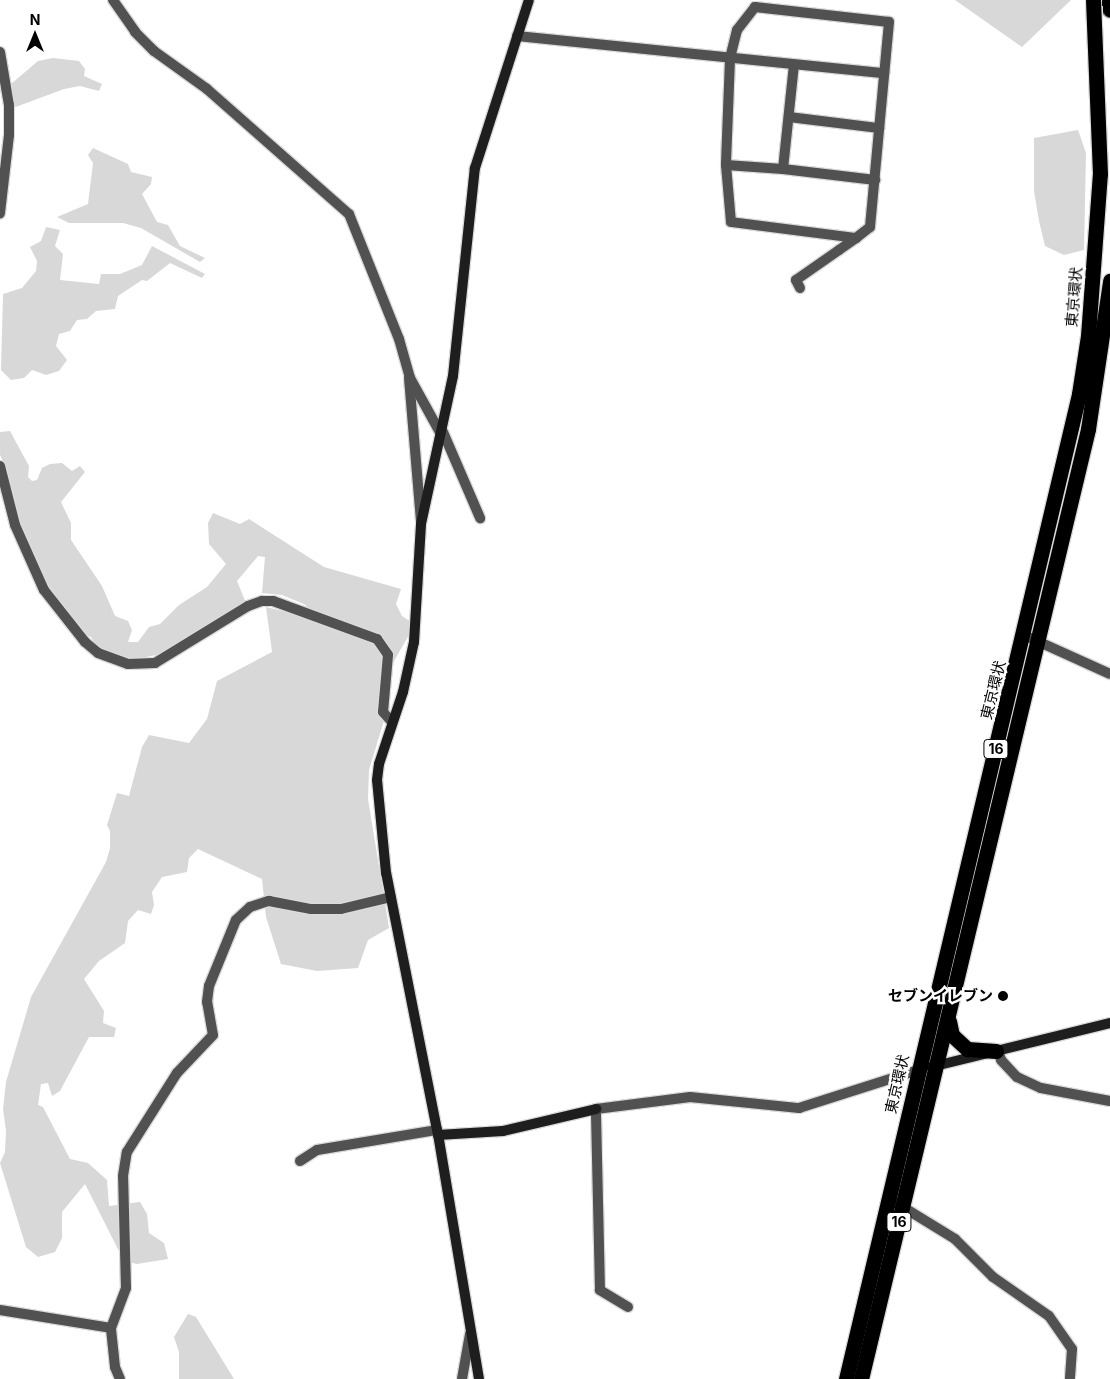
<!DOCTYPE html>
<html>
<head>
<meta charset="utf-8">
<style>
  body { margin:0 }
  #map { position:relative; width:1110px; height:1379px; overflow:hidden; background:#fff; font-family:Inter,"Noto Sans JP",sans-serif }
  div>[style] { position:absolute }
  .green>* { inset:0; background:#d8d8d8 }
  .roads { filter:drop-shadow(1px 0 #dbdbdb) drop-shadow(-1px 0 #dbdbdb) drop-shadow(0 1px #dbdbdb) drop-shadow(0 -1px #dbdbdb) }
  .street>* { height:10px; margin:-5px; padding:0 5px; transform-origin:5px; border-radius:5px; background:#515151 }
  .secondary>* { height:10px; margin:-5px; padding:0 5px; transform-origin:5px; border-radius:5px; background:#1e1e1e }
  .highway>* { height:15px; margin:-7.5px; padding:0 7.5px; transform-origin:7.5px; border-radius:7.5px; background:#000 }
  .dots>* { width:14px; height:14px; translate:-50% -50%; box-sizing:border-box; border:2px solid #fff; border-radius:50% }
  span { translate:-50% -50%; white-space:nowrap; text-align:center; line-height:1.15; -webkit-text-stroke:5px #fff; paint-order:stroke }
  .shield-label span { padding:1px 4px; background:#fff; border:1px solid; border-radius:4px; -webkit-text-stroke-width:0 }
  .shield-label { font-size:14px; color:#000; font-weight:700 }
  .street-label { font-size:15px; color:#000 }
  .poi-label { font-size:15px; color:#000; font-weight:700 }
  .right { translate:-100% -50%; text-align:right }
  .north { position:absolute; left:10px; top:10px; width:50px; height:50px; -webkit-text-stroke:4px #fff; paint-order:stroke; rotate:0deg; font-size:14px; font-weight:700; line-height:20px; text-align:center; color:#000 }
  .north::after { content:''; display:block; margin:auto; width:18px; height:22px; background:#000; clip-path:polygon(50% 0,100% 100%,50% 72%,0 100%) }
</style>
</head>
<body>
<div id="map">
  <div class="green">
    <i style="clip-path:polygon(955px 0,1071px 0,1022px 47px)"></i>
    <i style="clip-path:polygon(53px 58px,79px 61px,85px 69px,84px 76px,102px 84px,99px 91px,80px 86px,64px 89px,13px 108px,11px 84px,38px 61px)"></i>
    <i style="clip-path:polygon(1078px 130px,1086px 153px,1084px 250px,1064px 255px,1045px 246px,1039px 221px,1034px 191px,1034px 138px)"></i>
    <i style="clip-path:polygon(93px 148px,128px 164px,131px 172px,152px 177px,151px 184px,142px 194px,157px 222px,168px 225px,180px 246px,205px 258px,200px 262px,141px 228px,123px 223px,69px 223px,57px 217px,88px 204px,93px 163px,88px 155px)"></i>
    <i style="clip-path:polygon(46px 227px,60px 230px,55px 246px,63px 254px,60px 280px,99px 284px,101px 274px,120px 274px,142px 265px,152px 246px,205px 274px,202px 278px,170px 263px,147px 281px,142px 280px,118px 296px,115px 309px,96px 311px,87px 319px,77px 320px,70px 331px,59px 334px,56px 346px,67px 360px,59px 371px,46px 375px,32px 370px,24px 378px,11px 380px,1px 370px,3px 294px,22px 288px,36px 271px,37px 261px,30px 247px,41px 241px)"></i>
    <i style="clip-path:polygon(10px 431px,29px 466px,28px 477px,32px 481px,37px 480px,42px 468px,50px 464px,62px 463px,72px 471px,80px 466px,85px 472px,61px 502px,71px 523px,71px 540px,102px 586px,115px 616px,128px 621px,132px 630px,128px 642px,138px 642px,149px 627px,160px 624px,179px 605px,207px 587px,226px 564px,209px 544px,208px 523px,213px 513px,240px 524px,249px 519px,324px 567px,401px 589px,396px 604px,402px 616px,411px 622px,410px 633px,393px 663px,383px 724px,369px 770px,368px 799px,389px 928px,368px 940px,358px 968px,317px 971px,281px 964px,266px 917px,262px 879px,198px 849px,189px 858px,187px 872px,162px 877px,152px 892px,154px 905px,151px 914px,138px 910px,128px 921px,125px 943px,99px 961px,84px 979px,104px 1011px,103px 1023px,116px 1028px,114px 1037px,89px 1037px,60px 1091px,52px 1096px,48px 1083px,41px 1084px,38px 1105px,43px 1107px,70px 1159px,88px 1163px,107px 1180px,109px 1206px,140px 1202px,147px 1214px,149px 1233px,164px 1243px,168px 1259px,137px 1264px,124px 1261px,85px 1184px,62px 1212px,62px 1238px,55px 1252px,38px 1257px,26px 1247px,0 1163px,5px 1152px,6px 1131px,3px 1109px,6px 1082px,31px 997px,106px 862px,110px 848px,110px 831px,107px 825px,117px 793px,129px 796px,142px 747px,149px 735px,189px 743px,207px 719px,217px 681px,272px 652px,266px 607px,306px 617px,306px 605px,282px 595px,262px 593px,265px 557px,258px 556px,237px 581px,246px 603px,166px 653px,126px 661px,97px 647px,91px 637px,83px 634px,44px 579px,19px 521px,7px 469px,0 455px,0 432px)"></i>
    <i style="clip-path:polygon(188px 1314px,196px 1317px,234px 1379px,179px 1379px,179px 1352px,174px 1337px)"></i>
  </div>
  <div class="roads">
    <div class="street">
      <i style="left:113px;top:0;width:39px;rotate:55deg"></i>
      <i style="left:135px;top:32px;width:27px;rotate:45deg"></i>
      <i style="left:154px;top:51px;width:65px;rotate:35.6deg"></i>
      <i style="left:207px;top:89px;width:189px;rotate:41.4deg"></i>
      <i style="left:349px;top:214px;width:135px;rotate:68.2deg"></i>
      <i style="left:399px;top:339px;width:41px;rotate:74.2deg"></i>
      <i style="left:410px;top:378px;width:66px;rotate:61.1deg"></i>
      <i style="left:517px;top:36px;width:369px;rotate:5.8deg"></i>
      <i style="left:0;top:52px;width:54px;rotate:80.4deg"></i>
      <i style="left:9px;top:105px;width:30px;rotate:90deg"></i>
      <i style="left:9px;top:135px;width:79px;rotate:96.6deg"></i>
      <i style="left:789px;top:117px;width:91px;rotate:7deg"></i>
      <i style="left:726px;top:165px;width:57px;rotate:4deg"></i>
      <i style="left:783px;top:169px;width:105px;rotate:-84deg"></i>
      <i style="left:783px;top:169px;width:93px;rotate:6.8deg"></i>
      <i style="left:800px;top:288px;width:9px;rotate:-117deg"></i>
      <i style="left:796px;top:280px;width:52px;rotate:-34.9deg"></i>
      <i style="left:839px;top:250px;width:21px;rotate:-35deg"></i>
      <i style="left:856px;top:238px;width:18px;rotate:-38deg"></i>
      <i style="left:870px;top:227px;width:206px;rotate:-84.7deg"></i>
      <i style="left:889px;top:22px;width:135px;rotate:-173.6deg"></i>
      <i style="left:755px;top:7px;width:29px;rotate:128deg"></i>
      <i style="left:737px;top:30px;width:30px;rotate:104deg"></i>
      <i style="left:730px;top:59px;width:106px;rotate:92.2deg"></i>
      <i style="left:726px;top:165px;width:57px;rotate:85deg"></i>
      <i style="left:731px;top:222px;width:126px;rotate:7.3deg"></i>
      <i style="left:409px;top:378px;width:143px;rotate:85.2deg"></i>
      <i style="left:443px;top:432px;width:94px;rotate:66.7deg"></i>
      <i style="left:0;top:466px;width:61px;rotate:75.7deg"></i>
      <i style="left:15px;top:525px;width:71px;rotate:66deg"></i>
      <i style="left:44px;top:590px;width:66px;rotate:51.7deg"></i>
      <i style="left:85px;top:642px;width:17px;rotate:40deg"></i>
      <i style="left:98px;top:653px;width:32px;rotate:20deg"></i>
      <i style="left:128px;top:664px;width:27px;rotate:-2deg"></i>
      <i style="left:155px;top:663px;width:109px;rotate:-31.5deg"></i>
      <i style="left:248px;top:606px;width:15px;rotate:-20deg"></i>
      <i style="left:262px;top:601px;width:11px"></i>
      <i style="left:273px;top:601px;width:111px;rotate:20.1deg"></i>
      <i style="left:377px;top:639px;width:19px;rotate:55deg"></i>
      <i style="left:388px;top:655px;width:57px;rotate:95deg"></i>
      <i style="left:383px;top:712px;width:12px;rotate:48deg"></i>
      <i style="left:1024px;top:635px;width:94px;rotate:24.4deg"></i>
      <i style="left:998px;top:1050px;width:10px;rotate:73deg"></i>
      <i style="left:1001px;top:1060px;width:23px;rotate:47deg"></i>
      <i style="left:1017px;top:1077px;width:26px;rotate:25deg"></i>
      <i style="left:1041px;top:1088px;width:70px;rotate:10.7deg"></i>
      <i style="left:300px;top:1161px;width:20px;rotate:-33deg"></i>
      <i style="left:317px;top:1150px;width:122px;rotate:-9.5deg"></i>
      <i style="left:898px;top:1204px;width:67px;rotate:31.6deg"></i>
      <i style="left:955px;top:1239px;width:54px;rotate:45deg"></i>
      <i style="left:993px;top:1277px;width:68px;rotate:34.9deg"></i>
      <i style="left:1049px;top:1316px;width:40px;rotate:55.1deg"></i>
      <i style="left:1072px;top:1349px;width:30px;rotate:94deg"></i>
      <i style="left:628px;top:1307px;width:33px;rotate:-149deg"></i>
      <i style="left:600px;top:1290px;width:181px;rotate:-91.3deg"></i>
      <i style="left:596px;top:1109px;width:95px;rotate:-7.3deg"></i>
      <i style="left:690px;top:1097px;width:110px;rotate:5.8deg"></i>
      <i style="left:799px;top:1108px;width:125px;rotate:-17.7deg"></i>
      <i style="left:0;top:1310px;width:112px;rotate:9.2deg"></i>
      <i style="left:120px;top:1379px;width:13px;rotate:-113deg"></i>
      <i style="left:115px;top:1367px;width:39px;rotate:-96deg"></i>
      <i style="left:111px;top:1328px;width:43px;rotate:-69.4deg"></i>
      <i style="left:126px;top:1288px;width:112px;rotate:-91.5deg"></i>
      <i style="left:123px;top:1176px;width:24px;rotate:-81deg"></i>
      <i style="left:127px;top:1152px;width:93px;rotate:-57.7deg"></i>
      <i style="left:177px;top:1073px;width:52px;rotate:-46.5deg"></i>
      <i style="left:213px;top:1035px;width:34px;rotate:-100deg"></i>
      <i style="left:207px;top:1002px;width:16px;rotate:-83deg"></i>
      <i style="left:209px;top:986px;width:71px;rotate:-67.8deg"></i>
      <i style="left:236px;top:920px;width:19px;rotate:-43deg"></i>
      <i style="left:250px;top:907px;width:20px;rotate:-18deg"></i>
      <i style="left:269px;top:901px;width:43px;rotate:10.8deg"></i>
      <i style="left:311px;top:909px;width:30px"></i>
      <i style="left:341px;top:909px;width:51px;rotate:-13.5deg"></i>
      <i style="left:462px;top:1379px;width:46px;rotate:-79.9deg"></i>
    </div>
    <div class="secondary">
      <i style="left:931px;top:1067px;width:184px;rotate:-13.8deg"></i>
      <i style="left:438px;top:1135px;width:65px;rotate:-3.5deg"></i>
      <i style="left:503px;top:1131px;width:96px;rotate:-13.3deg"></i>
      <i style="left:479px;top:1379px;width:247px;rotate:-99.5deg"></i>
      <i style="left:438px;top:1135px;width:267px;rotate:-101.2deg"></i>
      <i style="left:386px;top:873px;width:93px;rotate:-95.5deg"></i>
      <i style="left:377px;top:780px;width:16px;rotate:-83deg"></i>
      <i style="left:379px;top:764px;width:76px;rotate:-71.6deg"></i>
      <i style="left:403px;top:692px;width:51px;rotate:-77.6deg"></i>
      <i style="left:414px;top:642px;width:118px;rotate:-86.6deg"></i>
      <i style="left:421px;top:524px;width:151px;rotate:-77.8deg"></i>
      <i style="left:453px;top:376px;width:209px;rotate:-84deg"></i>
      <i style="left:475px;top:168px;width:176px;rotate:-72.2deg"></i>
    </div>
    <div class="highway">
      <i style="left:1109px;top:0;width:10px;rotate:84deg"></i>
      <i style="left:949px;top:1021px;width:14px;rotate:78deg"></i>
      <i style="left:952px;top:1035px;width:21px;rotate:43deg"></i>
      <i style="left:967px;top:1049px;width:29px;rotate:4deg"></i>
      <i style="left:846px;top:1379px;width:1012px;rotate:-76.69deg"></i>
      <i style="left:1079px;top:394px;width:59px;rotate:-81.2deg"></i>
      <i style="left:1088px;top:336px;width:162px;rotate:-85.8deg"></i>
      <i style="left:1100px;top:174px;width:174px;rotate:-92.3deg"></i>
      <i style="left:861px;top:1379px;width:977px;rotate:-76.56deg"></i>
      <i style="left:1088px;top:429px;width:150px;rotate:-81.5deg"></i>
    </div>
  </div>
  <div class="dots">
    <i style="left:1003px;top:996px;background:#000"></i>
  </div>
  <div class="shield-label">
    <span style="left:996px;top:749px">16</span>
    <span style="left:899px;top:1222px">16</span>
  </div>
  <div class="street-label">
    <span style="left:1074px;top:297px;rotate:-85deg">東京環状</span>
    <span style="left:993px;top:690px;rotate:-76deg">東京環状</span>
    <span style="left:897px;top:1084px;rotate:-77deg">東京環状</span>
  </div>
  <div class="poi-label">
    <span class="right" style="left:993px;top:996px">セブンイレブン</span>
  </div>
  <div class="north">N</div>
</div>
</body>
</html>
